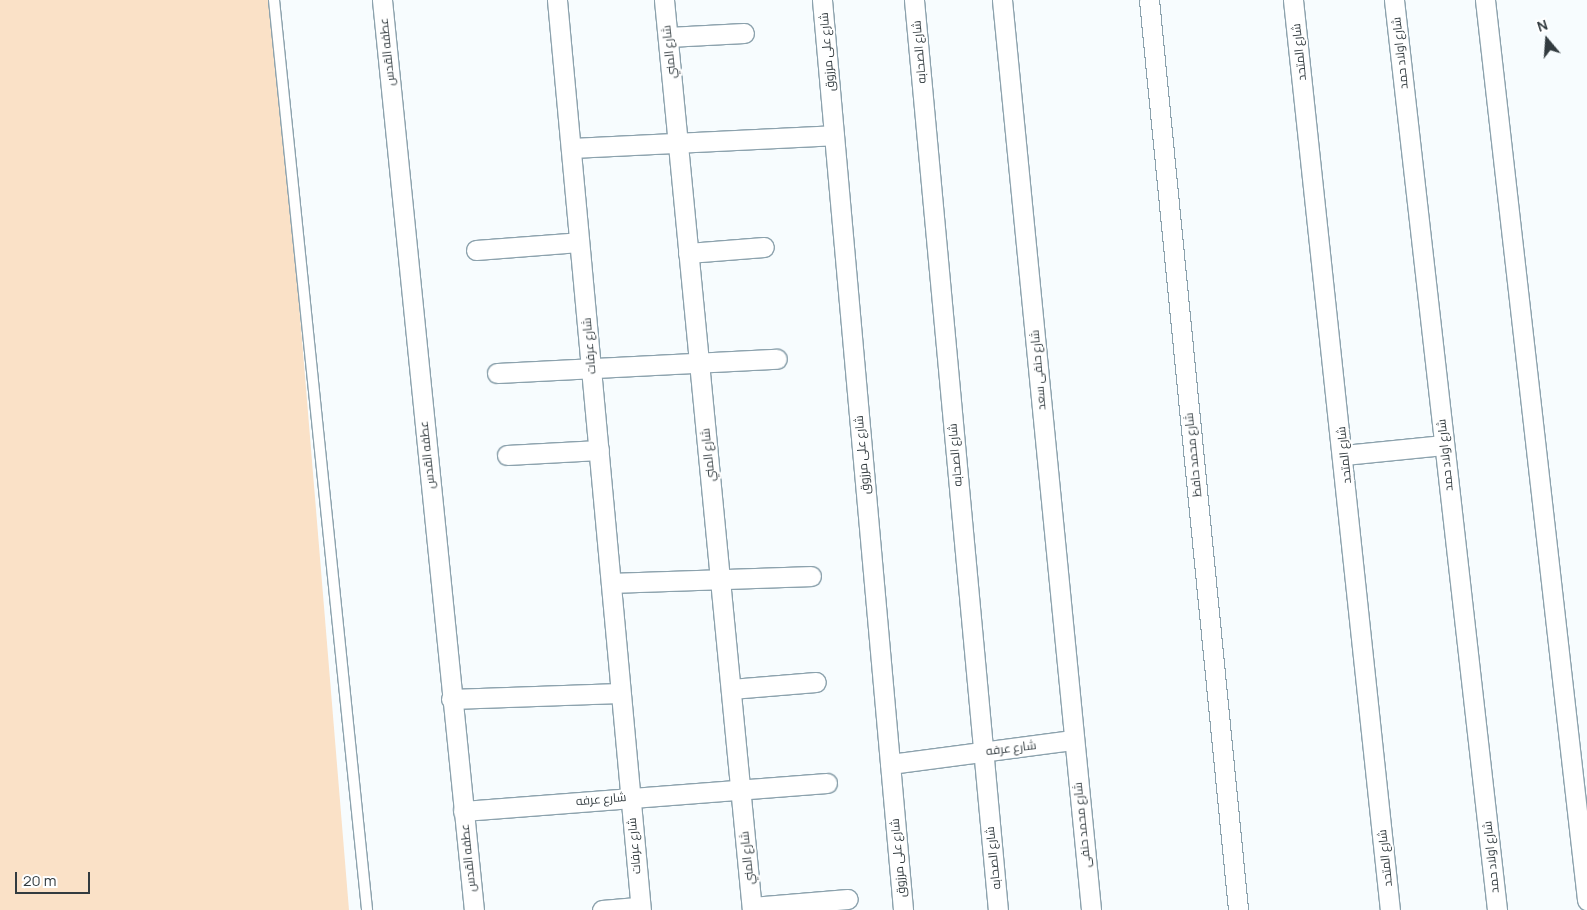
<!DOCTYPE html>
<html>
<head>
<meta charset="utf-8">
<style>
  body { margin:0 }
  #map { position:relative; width:1587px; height:910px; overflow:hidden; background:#f7fcfe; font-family:Manrope,Cairo,sans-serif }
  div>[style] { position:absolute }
  .green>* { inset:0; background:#fae1c7 }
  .roads { filter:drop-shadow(1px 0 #8ca2ad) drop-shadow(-1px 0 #8ca2ad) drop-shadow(0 1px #8ca2ad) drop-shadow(0 -1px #8ca2ad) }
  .service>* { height:10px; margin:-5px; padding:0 5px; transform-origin:5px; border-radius:5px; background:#fff }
  .minor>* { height:19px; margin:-9.5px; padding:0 9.5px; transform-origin:9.5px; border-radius:9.5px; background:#fff }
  span { translate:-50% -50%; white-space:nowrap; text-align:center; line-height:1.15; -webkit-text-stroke:4px #fff; paint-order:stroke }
  .street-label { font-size:12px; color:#323b3f }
  .north { position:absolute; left:1522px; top:15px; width:50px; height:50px; -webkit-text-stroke:4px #fff; paint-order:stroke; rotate:342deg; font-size:14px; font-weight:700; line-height:20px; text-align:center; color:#323b3f }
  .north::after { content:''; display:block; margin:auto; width:18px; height:22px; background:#323b3f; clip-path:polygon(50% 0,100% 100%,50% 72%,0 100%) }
  .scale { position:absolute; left:15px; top:872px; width:75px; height:22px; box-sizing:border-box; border:2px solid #323b3f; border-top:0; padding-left:6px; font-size:15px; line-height:18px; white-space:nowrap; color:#323b3f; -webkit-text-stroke:4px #fff; paint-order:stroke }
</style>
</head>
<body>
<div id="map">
  <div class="green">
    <i style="clip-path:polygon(0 0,274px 0,349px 910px,0 910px)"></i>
  </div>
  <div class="roads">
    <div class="service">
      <i style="left:274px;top:0;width:915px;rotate:84.16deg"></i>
    </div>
    <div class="minor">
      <i style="left:382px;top:0;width:915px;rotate:84.23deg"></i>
      <i style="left:557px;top:0;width:914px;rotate:84.73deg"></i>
      <i style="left:664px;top:0;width:914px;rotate:84.48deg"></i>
      <i style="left:822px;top:0;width:914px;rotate:84.91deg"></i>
      <i style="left:914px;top:0;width:914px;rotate:84.73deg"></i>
      <i style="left:1002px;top:0;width:914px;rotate:84.41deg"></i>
      <i style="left:1149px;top:0;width:914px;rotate:84.41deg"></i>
      <i style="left:1293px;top:0;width:915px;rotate:83.92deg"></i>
      <i style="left:1394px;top:0;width:916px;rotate:83.54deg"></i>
      <i style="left:1485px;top:0;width:906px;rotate:83.53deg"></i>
      <i style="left:668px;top:37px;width:76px;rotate:-3deg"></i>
      <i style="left:571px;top:148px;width:263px;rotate:-2.8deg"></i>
      <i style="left:476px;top:250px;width:103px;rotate:-4.4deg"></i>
      <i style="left:688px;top:253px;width:76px;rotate:-4.5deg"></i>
      <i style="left:497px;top:373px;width:280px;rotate:-2.9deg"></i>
      <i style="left:507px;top:455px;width:92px;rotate:-3.1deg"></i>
      <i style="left:1344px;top:455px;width:100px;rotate:-5.7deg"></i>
      <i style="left:612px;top:583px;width:199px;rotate:-2deg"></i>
      <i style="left:731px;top:689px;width:85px;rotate:-4.7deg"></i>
      <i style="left:451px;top:699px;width:169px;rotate:-2deg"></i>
      <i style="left:890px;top:764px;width:185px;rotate:-7.5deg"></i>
      <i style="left:463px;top:811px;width:365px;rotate:-4.4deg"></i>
      <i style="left:752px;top:907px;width:96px;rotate:-4.8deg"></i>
      <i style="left:602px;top:910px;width:38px;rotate:-5deg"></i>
    </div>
  </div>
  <div class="street-label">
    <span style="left:387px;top:52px;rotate:-96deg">عطفه القدس</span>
    <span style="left:669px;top:52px;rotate:-96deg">شارع المني</span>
    <span style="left:827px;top:52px;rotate:-95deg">شارع على مرزوق</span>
    <span style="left:919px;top:52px;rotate:-95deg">شارع الصحابه</span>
    <span style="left:1299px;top:52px;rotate:-96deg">شارع المتحد</span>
    <span style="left:1400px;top:53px;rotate:-96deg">شارع اولاد حمد</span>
    <span style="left:589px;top:346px;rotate:-95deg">شارع عرفات</span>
    <span style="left:1038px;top:370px;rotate:-95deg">شارع حنفى سعد</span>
    <span style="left:427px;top:455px;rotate:-96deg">عطفه القدس</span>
    <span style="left:708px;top:455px;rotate:-96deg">شارع المني</span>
    <span style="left:862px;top:455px;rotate:-95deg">شارع على مرزوق</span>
    <span style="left:955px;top:455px;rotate:-95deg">شارع الصحابه</span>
    <span style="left:1193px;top:455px;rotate:-96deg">شارع محمد حافظ</span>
    <span style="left:1344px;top:455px;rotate:-96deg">شارع المتحد</span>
    <span style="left:1445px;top:455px;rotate:-96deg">شارع اولاد حمد</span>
    <span style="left:1011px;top:748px;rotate:-7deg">شارع عرفه</span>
    <span style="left:601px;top:799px;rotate:-5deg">شارع عرفه</span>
    <span style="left:1082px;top:825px;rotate:-96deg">شارع محمد حنفى</span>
    <span style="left:634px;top:846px;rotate:-95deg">شارع عرفات</span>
    <span style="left:1491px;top:857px;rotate:-96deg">شارع اولاد حمد</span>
    <span style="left:468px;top:858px;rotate:-96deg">عطفه القدس</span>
    <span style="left:747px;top:858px;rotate:-96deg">شارع المني</span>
    <span style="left:898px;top:858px;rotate:-95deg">شارع على مرزوق</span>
    <span style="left:993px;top:858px;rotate:-96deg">شارع الصحابه</span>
    <span style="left:1385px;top:858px;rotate:-96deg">شارع المتحد</span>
  </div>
  <div class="north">N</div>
  <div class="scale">20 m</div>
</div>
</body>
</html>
